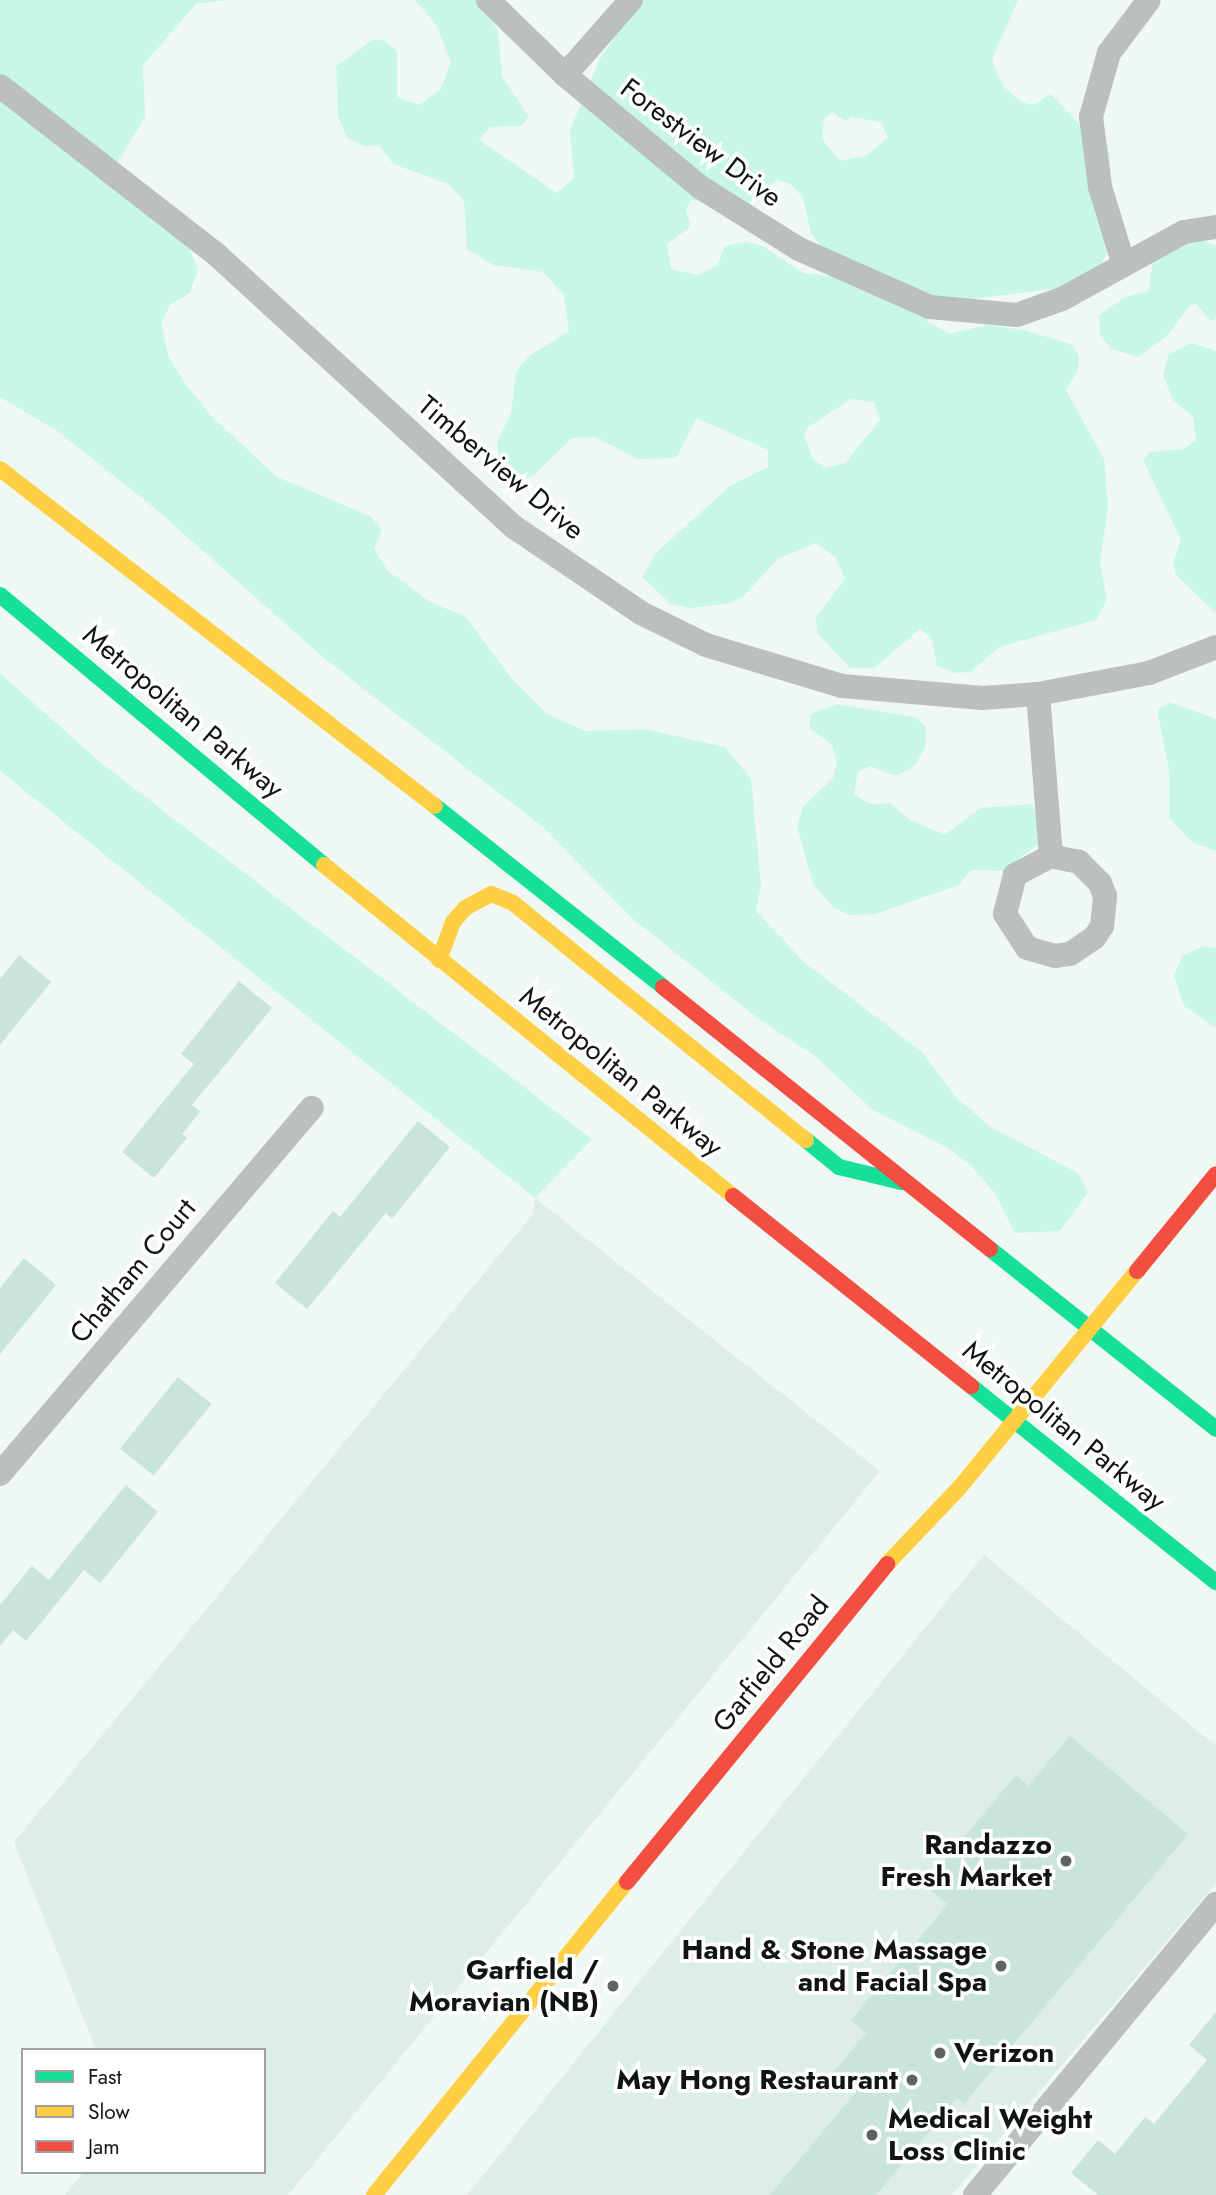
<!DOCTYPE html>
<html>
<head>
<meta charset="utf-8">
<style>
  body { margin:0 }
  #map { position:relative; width:1216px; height:2195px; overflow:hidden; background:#f0f8f4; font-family:Jost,sans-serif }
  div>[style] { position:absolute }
  .built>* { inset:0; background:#ddede7 }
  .green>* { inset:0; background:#c8f7e7 }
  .building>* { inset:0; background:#c8e4db; transform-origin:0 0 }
  .street>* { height:24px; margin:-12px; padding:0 12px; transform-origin:12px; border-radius:12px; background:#bbbfbe }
  .fast>* { height:16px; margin:-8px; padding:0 8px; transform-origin:8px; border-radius:8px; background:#16e098 }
  .slow>* { height:16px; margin:-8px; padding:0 8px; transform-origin:8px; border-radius:8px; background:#ffcf43 }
  .jam>* { height:16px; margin:-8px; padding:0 8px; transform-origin:8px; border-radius:8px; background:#f24e42 }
  .dots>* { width:19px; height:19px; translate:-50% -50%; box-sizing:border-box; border:4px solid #fff; border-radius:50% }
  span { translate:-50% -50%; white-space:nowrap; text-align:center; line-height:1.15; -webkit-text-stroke:7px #fff; paint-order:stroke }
  .street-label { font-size:28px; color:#101514 }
  .poi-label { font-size:28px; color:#101514; font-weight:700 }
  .right { translate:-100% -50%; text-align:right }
  .left { translate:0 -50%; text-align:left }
  .legend { position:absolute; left:21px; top:2048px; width:245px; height:126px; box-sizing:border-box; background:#fff; border:2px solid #9fa1a1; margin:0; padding:9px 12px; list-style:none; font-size:21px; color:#101514 }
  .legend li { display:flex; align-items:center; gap:14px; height:35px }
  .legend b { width:35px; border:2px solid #9fa1a1 }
</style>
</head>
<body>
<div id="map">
  <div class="built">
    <i style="clip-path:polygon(535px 1198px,880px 1471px,288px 2195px,65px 2195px,84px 2172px,264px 2172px,264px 2050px,96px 2050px,14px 1842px,533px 1214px)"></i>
    <i style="clip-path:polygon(984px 1555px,1216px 1746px,1216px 1883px,952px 2195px,467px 2195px)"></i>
  </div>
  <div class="green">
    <i style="clip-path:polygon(0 0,229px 0,196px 4px,143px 65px,145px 117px,116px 165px,190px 250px,198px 269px,190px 293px,170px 305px,161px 323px,169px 358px,185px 383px,210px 415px,277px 477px,370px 516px,382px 530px,374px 549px,388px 571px,430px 602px,466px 617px,511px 678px,547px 714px,586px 731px,644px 729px,725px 747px,751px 779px,761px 885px,756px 911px,806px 964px,921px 1051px,956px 1097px,989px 1126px,1078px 1173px,1088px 1192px,1060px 1231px,1015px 1233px,995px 1193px,971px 1166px,948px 1148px,873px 1110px,815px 1056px,760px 1020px,632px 918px,543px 827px,325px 659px,158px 511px,59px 432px,0 397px)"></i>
    <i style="clip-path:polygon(evenodd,415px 0,483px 0,498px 32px,502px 76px,529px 117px,521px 126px,490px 127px,479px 140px,557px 193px,574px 178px,570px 130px,601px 57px,640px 0,1018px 0,992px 59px,995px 69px,1004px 87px,1022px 102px,1033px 105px,1051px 94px,1082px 127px,1104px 137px,1110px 156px,1113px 240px,1102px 263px,1068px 287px,924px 305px,927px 321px,949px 334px,987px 325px,1023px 330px,1071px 344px,1079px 356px,1079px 368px,1066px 390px,1104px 459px,1108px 506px,1100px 563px,1107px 600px,1096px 620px,999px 647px,971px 672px,955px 673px,937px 666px,932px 639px,920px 629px,874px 668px,850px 668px,817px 633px,816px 617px,845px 579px,836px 558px,817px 543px,779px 558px,742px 598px,726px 604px,690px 608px,671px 604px,642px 577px,657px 552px,730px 486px,768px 467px,768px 450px,697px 418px,676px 458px,637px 459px,596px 437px,572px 438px,533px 476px,515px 482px,500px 472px,497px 442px,511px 413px,516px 372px,529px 356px,569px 331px,564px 295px,543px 272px,493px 265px,467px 249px,464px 201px,448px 184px,393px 164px,379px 145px,364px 146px,347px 138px,338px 116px,336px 66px,374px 39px,385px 41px,397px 51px,397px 97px,419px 105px,440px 90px,451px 63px,437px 26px,415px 0,832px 112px,845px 121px,852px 117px,881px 122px,888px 138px,865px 156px,840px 161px,822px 139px,824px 119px,832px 112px,415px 0,776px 180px,791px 184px,803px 198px,811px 233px,844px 278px,803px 273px,763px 246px,745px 242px,725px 246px,717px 265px,699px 275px,671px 269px,667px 244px,691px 226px,686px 210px,691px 200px,747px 205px,776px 180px,415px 0,851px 399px,874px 402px,880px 420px,845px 463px,824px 468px,812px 457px,804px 436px,807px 428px,851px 399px)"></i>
    <i style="clip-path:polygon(1202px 240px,1216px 246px,1216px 319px,1211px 321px,1196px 304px,1190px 305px,1168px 335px,1138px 357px,1112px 349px,1100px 336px,1099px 315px,1125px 297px,1149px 291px,1154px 250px)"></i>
    <i style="clip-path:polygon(1192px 343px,1216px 351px,1216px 613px,1176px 575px,1173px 562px,1181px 540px,1143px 460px,1150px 452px,1183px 449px,1196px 440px,1193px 417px,1172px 399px,1163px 374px,1169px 354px)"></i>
    <i style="clip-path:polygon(0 673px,101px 763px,592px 1139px,535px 1198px,0 771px)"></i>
    <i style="clip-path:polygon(1170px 702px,1216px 719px,1216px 851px,1192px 842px,1169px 818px,1169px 770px,1157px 710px)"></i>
    <i style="clip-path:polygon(837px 704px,915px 717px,926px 727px,925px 749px,914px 766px,896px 776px,869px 766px,858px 772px,854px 794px,870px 804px,890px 803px,912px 821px,945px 835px,981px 808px,1030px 804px,1040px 813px,1040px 842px,1004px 871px,971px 870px,959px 885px,875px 914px,850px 915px,834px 908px,813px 884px,797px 826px,803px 807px,833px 778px,837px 764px,832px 745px,809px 727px,811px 714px)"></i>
    <i style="clip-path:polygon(1204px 946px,1216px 948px,1216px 1028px,1184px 1006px,1174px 976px,1182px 956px)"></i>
  </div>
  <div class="building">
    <i style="clip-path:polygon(19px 955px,51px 982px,0 1045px,0 979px)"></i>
    <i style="clip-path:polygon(239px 981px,272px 1008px,192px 1105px,200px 1112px,182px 1134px,187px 1138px,154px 1178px,122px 1152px,194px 1064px,181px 1054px)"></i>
    <i style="clip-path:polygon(418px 1121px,450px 1147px,392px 1219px,386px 1213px,307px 1309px,275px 1283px,333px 1211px,340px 1217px)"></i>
    <i style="clip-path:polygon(24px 1258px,56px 1285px,0 1354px,0 1288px)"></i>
    <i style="left:178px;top:1377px;width:43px;height:92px;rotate:39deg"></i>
    <i style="clip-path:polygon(126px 1485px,158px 1512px,100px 1583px,84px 1570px,26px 1641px,13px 1630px,0 1646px,0 1605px,32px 1566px,49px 1580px)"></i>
    <i style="clip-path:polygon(1070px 1736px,1188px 1834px,964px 2104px,957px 2098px,876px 2195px,770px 2195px,855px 2093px,832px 2074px,866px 2033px,851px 2020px,948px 1904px,924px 1885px,1016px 1775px,1028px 1786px)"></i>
    <i style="clip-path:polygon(1216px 2012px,1216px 2195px,1098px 2195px,1071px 2173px,1098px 2140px,1115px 2154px,1145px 2117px,1154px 2124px,1207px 2060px,1189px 2045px)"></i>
  </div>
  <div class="street">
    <i style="left:488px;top:0;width:107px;rotate:44.2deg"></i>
    <i style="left:565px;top:75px;width:175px;rotate:39.7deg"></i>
    <i style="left:700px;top:187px;width:117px;rotate:32.1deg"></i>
    <i style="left:799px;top:249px;width:143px;rotate:23.9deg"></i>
    <i style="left:930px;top:307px;width:87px;rotate:5.3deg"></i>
    <i style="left:1017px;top:315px;width:48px;rotate:-19.6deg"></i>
    <i style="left:1062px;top:299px;width:139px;rotate:-28.8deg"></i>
    <i style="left:1184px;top:232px;width:32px;rotate:-9deg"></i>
    <i style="left:565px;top:75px;width:100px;rotate:-48.7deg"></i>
    <i style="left:0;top:86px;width:276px;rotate:37.9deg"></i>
    <i style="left:218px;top:256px;width:401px;rotate:42.5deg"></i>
    <i style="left:514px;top:527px;width:153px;rotate:34.1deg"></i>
    <i style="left:641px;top:613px;width:72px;rotate:26.2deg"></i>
    <i style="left:706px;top:645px;width:142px;rotate:16.8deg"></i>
    <i style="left:842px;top:686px;width:141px;rotate:4.9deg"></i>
    <i style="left:982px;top:698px;width:56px;rotate:-4.1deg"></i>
    <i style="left:1038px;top:694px;width:113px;rotate:-10.7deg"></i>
    <i style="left:1149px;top:673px;width:72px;rotate:-21.2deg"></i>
    <i style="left:1123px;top:262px;width:78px;rotate:-107deg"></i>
    <i style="left:1100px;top:187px;width:71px;rotate:-97.3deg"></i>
    <i style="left:1091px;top:117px;width:66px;rotate:-74.3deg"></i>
    <i style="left:1109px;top:53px;width:66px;rotate:-53deg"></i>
    <i style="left:1038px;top:694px;width:163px;rotate:85.4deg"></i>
    <i style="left:1051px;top:856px;width:41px;rotate:152.2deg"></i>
    <i style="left:1015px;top:875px;width:40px;rotate:104.4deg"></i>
    <i style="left:1005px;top:914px;width:40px;rotate:57.1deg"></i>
    <i style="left:1027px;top:948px;width:29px;rotate:16deg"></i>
    <i style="left:1055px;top:956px;width:15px;rotate:-8deg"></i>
    <i style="left:1070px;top:954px;width:29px;rotate:-34deg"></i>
    <i style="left:1094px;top:938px;width:14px;rotate:-56deg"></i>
    <i style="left:1102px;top:926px;width:30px;rotate:-84deg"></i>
    <i style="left:1105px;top:896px;width:14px;rotate:-111deg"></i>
    <i style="left:1100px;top:883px;width:30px;rotate:-135deg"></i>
    <i style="left:1079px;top:862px;width:29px;rotate:-168deg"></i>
    <i style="left:0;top:1474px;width:481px;rotate:-49.6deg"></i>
    <i style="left:975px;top:2195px;width:378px;rotate:-50.4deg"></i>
  </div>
  <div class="fast">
    <i style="left:0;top:595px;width:422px;rotate:39.8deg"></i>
    <i style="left:435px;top:806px;width:291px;rotate:38.4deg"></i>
    <i style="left:806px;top:1140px;width:43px;rotate:39.3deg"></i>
    <i style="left:839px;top:1167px;width:64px;rotate:13.6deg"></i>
    <i style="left:990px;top:1249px;width:289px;rotate:38.5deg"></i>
    <i style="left:971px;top:1386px;width:314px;rotate:38.7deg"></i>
  </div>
  <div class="slow">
    <i style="left:0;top:469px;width:550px;rotate:37.77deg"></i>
    <i style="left:324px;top:865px;width:526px;rotate:38.98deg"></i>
    <i style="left:439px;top:960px;width:40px;rotate:-69.8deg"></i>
    <i style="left:453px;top:922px;width:18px;rotate:-49deg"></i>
    <i style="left:465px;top:908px;width:30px;rotate:-28deg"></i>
    <i style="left:491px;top:894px;width:24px;rotate:22deg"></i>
    <i style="left:513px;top:903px;width:377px;rotate:39deg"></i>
    <i style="left:887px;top:1564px;width:106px;rotate:-46.5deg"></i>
    <i style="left:960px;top:1487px;width:279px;rotate:-50.7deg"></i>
    <i style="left:374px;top:2195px;width:402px;rotate:-51.1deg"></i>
  </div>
  <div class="jam">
    <i style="left:663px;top:987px;width:419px;rotate:38.7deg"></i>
    <i style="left:733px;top:1196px;width:305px;rotate:38.6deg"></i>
    <i style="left:1137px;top:1271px;width:125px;rotate:-50.8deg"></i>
    <i style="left:627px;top:1882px;width:411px;rotate:-50.7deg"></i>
  </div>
  <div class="dots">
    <i style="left:1066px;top:1861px;background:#5e6462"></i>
    <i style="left:1001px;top:1966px;background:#5e6462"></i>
    <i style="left:613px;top:1986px;background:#5e6462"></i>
    <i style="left:940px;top:2053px;background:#5e6462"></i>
    <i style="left:912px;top:2080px;background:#5e6462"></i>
    <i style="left:872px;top:2135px;background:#5e6462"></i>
  </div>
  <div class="street-label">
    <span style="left:701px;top:143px;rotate:37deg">Forestview Drive</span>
    <span style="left:501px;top:468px;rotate:40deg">Timberview Drive</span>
    <span style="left:183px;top:712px;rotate:40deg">Metropolitan Parkway</span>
    <span style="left:621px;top:1072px;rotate:39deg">Metropolitan Parkway</span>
    <span style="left:133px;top:1271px;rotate:-50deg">Chatham Court</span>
    <span style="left:1064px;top:1426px;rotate:39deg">Metropolitan Parkway</span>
    <span style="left:771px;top:1664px;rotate:-51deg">Garfield Road</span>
  </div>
  <div class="poi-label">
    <span class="right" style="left:1052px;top:1861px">Randazzo<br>Fresh Market</span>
    <span class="right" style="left:987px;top:1966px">Hand &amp; Stone Massage<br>and Facial Spa</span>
    <span class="right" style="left:599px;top:1986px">Garfield /<br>Moravian (NB)</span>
    <span class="left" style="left:954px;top:2053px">Verizon</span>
    <span class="right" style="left:898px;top:2080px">May Hong Restaurant</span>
    <span class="left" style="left:888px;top:2135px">Medical Weight<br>Loss Clinic</span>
  </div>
  <ul class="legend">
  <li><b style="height:9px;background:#16e098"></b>Fast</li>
  <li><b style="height:9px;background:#ffcf43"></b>Slow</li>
  <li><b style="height:9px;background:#f24e42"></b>Jam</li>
  </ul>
</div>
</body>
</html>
